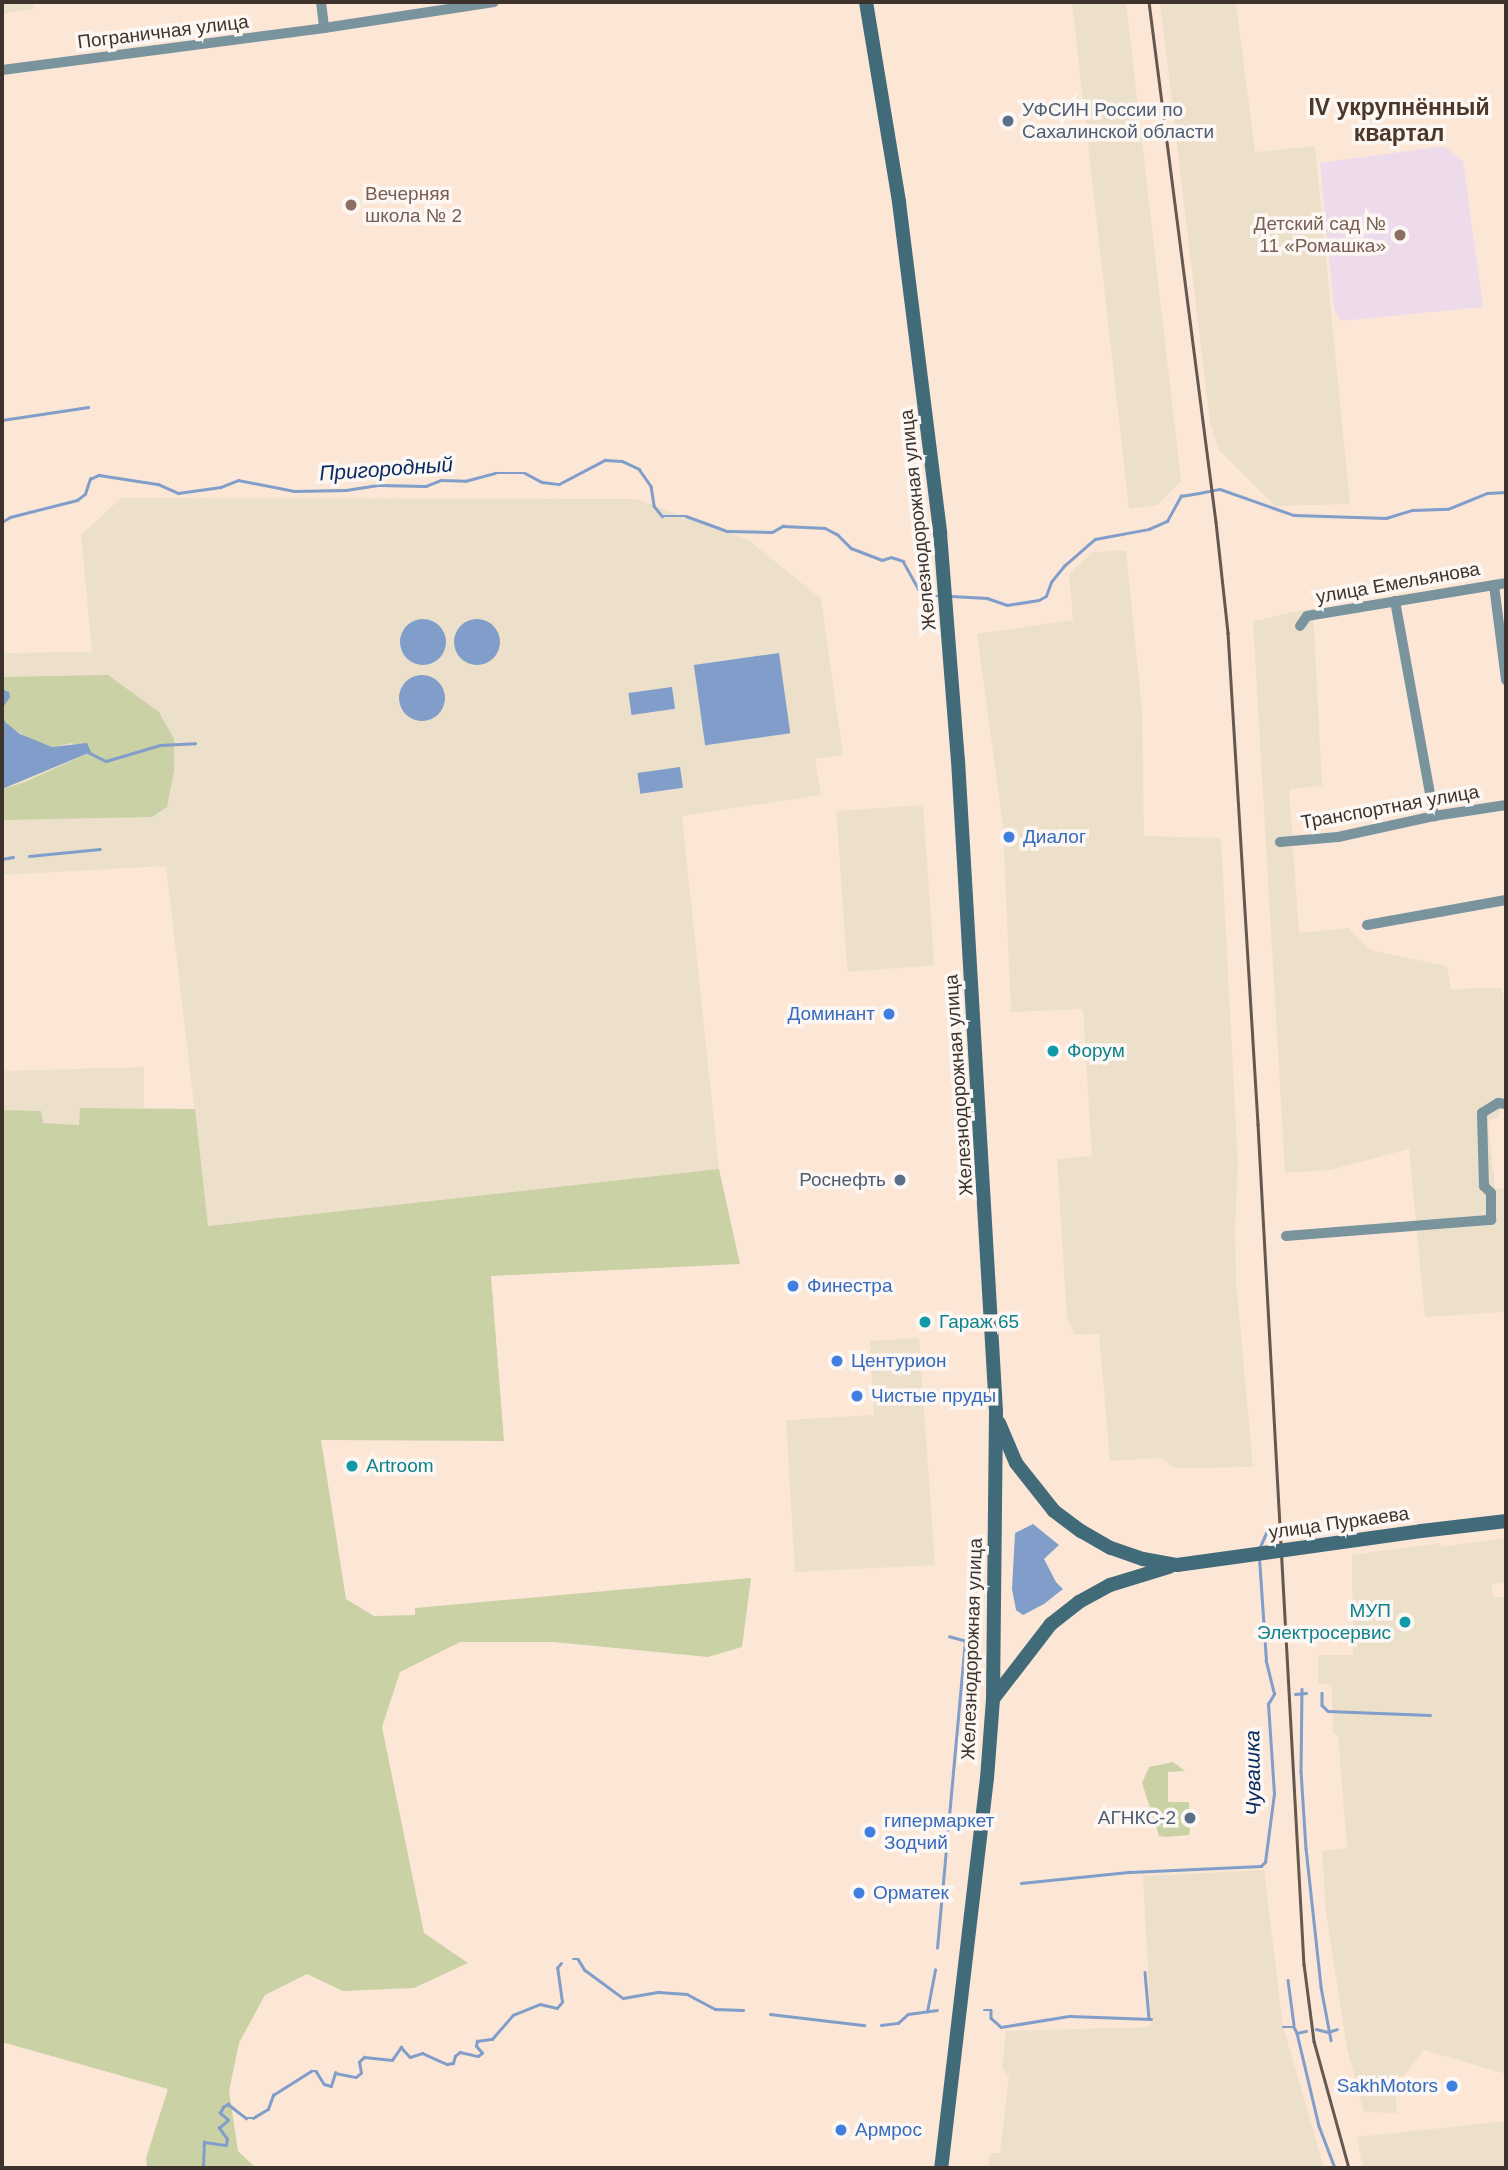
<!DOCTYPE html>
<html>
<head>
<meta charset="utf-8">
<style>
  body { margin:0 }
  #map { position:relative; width:1508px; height:2170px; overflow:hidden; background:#fce7d7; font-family:Helvetica,sans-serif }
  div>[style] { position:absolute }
  .industrial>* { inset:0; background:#ece0cb; transform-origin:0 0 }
  .education>* { inset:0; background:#eddbec }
  .green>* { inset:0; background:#c9d1a5 }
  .water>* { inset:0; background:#819dca; transform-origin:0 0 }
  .round { border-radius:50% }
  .stream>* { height:2.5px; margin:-1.25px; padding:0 1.25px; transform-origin:1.25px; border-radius:1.25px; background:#819dca }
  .street>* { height:10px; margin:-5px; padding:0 5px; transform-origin:5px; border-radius:5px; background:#7a949e }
  .secondary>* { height:14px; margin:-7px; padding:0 7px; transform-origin:7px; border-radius:7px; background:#426b79 }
  .rail>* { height:2.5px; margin:-1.25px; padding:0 1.25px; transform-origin:1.25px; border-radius:1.25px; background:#64584f }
  .secondary-bridge>* { height:14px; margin:-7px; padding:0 7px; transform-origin:7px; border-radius:7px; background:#426b79 }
  .dots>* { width:19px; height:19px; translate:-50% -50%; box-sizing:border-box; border:4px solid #fdf7f3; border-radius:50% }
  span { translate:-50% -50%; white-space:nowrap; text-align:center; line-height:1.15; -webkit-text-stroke:7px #fdf7f3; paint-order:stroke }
  .street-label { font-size:19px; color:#3d332c }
  .service-label { font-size:19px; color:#4e5e75 }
  .left { translate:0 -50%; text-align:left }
  .right { translate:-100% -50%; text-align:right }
  .education-label { font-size:19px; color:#785e54 }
  .shop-label { font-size:19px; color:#366cbe }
  .culture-label { font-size:19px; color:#0d838f }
  .water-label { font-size:21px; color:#092c62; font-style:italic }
  .quarter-label { font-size:23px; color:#4c3728; font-weight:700 }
  .frame { position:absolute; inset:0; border:4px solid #3d332c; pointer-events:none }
</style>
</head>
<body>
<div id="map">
  <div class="industrial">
    <i style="clip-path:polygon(2px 2px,32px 2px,34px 9px,2px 14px)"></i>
    <i style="clip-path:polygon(1072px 2px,1126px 2px,1181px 481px,1157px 505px,1129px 509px)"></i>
    <i style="clip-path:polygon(1160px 2px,1236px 2px,1255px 152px,1315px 146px,1350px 504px,1275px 506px,1219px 450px,1210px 423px)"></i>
    <i style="clip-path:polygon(121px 498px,636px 499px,750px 541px,821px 599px,843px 755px,815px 759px,821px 795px,682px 816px,719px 1169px,208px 1226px,166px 866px,2px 875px,2px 653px,92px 652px,81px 535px)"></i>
    <i style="clip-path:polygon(1126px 550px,1142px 709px,1144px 836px,1221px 838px,1238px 1166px,1235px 1226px,1236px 1280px,1253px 1467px,1175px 1468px,1160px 1458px,1110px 1461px,1099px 1334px,1075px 1335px,1067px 1319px,1057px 1159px,1092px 1156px,1083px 1009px,1011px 1012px,1003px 826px,977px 634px,1073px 620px,1069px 574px,1093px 552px)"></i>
    <i style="clip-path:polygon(1313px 608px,1322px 786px,1289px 789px,1299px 933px,1349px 928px,1370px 950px,1447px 966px,1451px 989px,1502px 988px,1506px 1020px,1506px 1088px,1499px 1117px,1488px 1121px,1495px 1189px,1506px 1188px,1506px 1312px,1425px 1317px,1409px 1149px,1330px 1170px,1285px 1173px,1253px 621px)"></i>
    <i style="left:923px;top:805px;width:161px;height:87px;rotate:86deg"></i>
    <i style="clip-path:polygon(144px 1067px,144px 1108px,81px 1108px,80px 1125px,43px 1123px,40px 1111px,2px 1110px,2px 1071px)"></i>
    <i style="clip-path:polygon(919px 1338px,935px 1565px,795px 1572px,786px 1420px,874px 1415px,870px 1341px)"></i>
    <i style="clip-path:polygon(1506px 1538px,1505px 1583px,1492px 1584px,1493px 1597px,1506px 1597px,1506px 2074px,1424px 2050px,1403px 2076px,1394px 2077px,1397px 2113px,1364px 2112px,1347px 2048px,1326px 1913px,1322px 1851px,1347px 1848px,1338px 1735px,1333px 1734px,1332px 1685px,1318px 1684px,1318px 1655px,1353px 1655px,1352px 1555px,1440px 1543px,1440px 1547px)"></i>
    <i style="clip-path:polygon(1264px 1870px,1283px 2026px,1324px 2168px,988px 2168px,990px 2153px,1000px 2153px,1009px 2077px,1002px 2067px,1006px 2031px,1151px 2027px,1143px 1876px)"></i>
    <i style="clip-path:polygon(1506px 2121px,1506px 2168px,1363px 2168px,1357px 2137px)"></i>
  </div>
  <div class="education">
    <i style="clip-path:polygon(1444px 146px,1463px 161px,1483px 307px,1341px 321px,1334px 309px,1320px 163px)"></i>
  </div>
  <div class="green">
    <i style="clip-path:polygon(108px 675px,159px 712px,174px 739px,174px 771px,167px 807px,152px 817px,2px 820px,2px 789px,23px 783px,91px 752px,72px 743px,53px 747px,34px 742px,11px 727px,5px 722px,2px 709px,9px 692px,2px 689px,2px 677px)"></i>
    <i style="clip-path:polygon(80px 1108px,195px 1109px,208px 1226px,719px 1169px,740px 1264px,491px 1276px,504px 1441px,321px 1440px,346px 1599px,374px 1616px,415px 1615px,415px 1608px,751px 1578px,742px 1647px,708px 1657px,554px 1642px,460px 1642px,400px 1672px,382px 1727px,424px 1933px,468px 1963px,414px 1988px,343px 1991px,307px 1974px,265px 1995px,239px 2043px,229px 2091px,238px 2151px,256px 2168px,147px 2168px,146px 2158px,168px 2089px,2px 2042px,2px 1110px,41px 1111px,43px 1123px,79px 1125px)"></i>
    <i style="clip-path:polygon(1173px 1762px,1185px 1771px,1168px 1772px,1168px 1802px,1189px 1802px,1190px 1829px,1189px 1835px,1165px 1837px,1159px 1836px,1142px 1783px,1149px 1767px)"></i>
  </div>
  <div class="water">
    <i class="round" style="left:454px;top:619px;width:46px;height:46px"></i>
    <i class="round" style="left:400px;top:619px;width:46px;height:46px"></i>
    <i style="left:779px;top:653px;width:81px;height:86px;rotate:82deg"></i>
    <i class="round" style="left:399px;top:675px;width:46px;height:46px"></i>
    <i style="left:672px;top:687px;width:22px;height:44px;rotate:82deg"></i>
    <i style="clip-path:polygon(2px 689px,9px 692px,10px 697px,2px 709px,5px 722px,20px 734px,52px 747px,87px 743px,91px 752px,2px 789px)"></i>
    <i style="left:680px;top:767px;width:21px;height:43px;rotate:82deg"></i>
    <i style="clip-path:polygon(1033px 1524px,1059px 1545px,1044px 1559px,1056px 1582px,1063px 1589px,1044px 1604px,1023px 1615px,1016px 1610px,1012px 1589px,1015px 1533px)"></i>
  </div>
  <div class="stream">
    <i style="left:2px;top:420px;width:87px;rotate:-8.6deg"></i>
    <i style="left:2px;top:522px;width:9px;rotate:-32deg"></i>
    <i style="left:10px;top:517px;width:69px;rotate:-14.2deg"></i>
    <i style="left:77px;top:500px;width:10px;rotate:-37deg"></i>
    <i style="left:85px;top:494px;width:16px;rotate:-72deg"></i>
    <i style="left:90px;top:479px;width:10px;rotate:-24deg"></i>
    <i style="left:99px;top:475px;width:60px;rotate:8.7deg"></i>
    <i style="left:158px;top:484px;width:22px;rotate:24deg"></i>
    <i style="left:178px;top:493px;width:43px;rotate:-7.9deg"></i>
    <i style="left:221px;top:487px;width:18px;rotate:-22deg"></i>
    <i style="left:238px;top:480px;width:57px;rotate:11.1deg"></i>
    <i style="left:294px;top:491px;width:52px;rotate:-1.1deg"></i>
    <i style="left:346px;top:490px;width:32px;rotate:-9deg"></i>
    <i style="left:378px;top:485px;width:48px;rotate:1.2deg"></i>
    <i style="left:426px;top:486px;width:16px;rotate:-22deg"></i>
    <i style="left:441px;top:480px;width:24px;rotate:2deg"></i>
    <i style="left:465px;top:481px;width:31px;rotate:-15deg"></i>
    <i style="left:495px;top:473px;width:30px"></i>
    <i style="left:525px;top:473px;width:19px;rotate:28deg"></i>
    <i style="left:542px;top:482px;width:17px;rotate:7deg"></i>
    <i style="left:559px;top:484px;width:52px;rotate:-27.6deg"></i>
    <i style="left:605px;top:460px;width:17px;rotate:3deg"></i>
    <i style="left:622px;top:461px;width:19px;rotate:25deg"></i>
    <i style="left:639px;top:469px;width:21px;rotate:55deg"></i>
    <i style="left:651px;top:486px;width:20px;rotate:81deg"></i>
    <i style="left:654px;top:506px;width:13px;rotate:51deg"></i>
    <i style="left:662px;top:516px;width:24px"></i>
    <i style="left:686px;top:516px;width:44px;rotate:20.1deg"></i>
    <i style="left:727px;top:531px;width:45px;rotate:1.3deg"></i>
    <i style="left:772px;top:532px;width:13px;rotate:-29deg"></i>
    <i style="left:783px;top:526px;width:42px;rotate:2.7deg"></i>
    <i style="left:825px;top:528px;width:13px;rotate:27deg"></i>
    <i style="left:837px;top:534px;width:20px;rotate:45deg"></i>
    <i style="left:851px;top:548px;width:33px;rotate:21deg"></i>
    <i style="left:882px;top:560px;width:9px;rotate:-18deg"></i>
    <i style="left:891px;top:557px;width:13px;rotate:18deg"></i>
    <i style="left:903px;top:561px;width:35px;rotate:61deg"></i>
    <i style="left:920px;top:592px;width:6px;rotate:39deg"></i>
    <i style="left:925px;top:596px;width:15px"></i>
    <i style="left:951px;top:596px;width:36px;rotate:3deg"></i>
    <i style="left:987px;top:598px;width:21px;rotate:19deg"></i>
    <i style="left:1007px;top:605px;width:32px;rotate:-9deg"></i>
    <i style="left:1039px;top:600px;width:8px;rotate:-30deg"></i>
    <i style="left:1046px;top:596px;width:15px;rotate:-70deg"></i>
    <i style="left:1051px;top:582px;width:21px;rotate:-51deg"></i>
    <i style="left:1064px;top:566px;width:41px;rotate:-41.1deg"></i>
    <i style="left:1095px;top:539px;width:55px;rotate:-10.5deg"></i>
    <i style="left:1149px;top:529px;width:20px;rotate:-24deg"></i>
    <i style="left:1167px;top:521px;width:29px;rotate:-61deg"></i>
    <i style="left:1181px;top:496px;width:18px;rotate:-9deg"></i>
    <i style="left:1199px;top:493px;width:21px;rotate:-11deg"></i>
    <i style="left:1220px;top:489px;width:78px;rotate:19.4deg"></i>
    <i style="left:1294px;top:515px;width:92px;rotate:1.9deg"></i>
    <i style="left:1386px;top:518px;width:28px;rotate:-17deg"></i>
    <i style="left:1413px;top:510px;width:35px;rotate:-2deg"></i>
    <i style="left:1448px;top:509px;width:42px;rotate:-22.3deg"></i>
    <i style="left:1487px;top:493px;width:19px;rotate:-3deg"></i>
    <i style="left:88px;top:752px;width:20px;rotate:27deg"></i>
    <i style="left:106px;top:761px;width:56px;rotate:-16.5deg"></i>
    <i style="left:160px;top:745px;width:35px;rotate:-3deg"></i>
    <i style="left:29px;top:856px;width:71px;rotate:-5.6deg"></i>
    <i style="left:2px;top:859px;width:11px;rotate:-10deg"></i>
    <i style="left:1259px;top:1549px;width:24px;rotate:-66deg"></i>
    <i style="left:1302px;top:1689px;width:82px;rotate:90.7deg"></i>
    <i style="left:1301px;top:1771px;width:77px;rotate:86.3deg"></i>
    <i style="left:1306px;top:1848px;width:140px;rotate:83.8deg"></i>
    <i style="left:1321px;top:1987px;width:54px;rotate:79.3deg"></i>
    <i style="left:1322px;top:1693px;width:12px;rotate:90deg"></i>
    <i style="left:1322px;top:1705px;width:8px;rotate:45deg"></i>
    <i style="left:1328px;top:1711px;width:102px;rotate:2.2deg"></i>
    <i style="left:1295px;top:1694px;width:11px;rotate:-5deg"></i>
    <i style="left:1021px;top:1883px;width:110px;rotate:-5.8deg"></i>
    <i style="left:1130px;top:1872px;width:131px;rotate:-2.6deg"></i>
    <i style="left:1261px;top:1866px;width:6px;rotate:-45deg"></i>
    <i style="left:1265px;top:1862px;width:69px;rotate:-82.5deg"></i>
    <i style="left:1274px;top:1794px;width:90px;rotate:-93.8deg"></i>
    <i style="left:1268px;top:1704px;width:12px;rotate:-59deg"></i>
    <i style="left:1274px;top:1694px;width:34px;rotate:-104deg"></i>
    <i style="left:1266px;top:1661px;width:102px;rotate:-93.9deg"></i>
    <i style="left:937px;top:1948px;width:308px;rotate:-84.8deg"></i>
    <i style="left:965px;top:1641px;width:16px;rotate:-165deg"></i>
    <i style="left:573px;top:1959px;width:5px"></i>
    <i style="left:578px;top:1959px;width:13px;rotate:58deg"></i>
    <i style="left:585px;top:1970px;width:47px;rotate:36.4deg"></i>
    <i style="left:623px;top:1998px;width:36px;rotate:-10deg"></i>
    <i style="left:658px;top:1992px;width:29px;rotate:4deg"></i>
    <i style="left:687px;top:1994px;width:32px;rotate:28deg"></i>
    <i style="left:715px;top:2009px;width:28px;rotate:2deg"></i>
    <i style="left:1145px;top:1972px;width:47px;rotate:85.1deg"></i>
    <i style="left:1288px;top:1980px;width:45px;rotate:82.4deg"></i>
    <i style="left:984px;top:2010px;width:7px"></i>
    <i style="left:991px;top:2010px;width:8px;rotate:90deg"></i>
    <i style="left:991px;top:2018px;width:13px;rotate:42deg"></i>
    <i style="left:1001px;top:2027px;width:70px;rotate:-9.1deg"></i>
    <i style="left:1070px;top:2016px;width:81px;rotate:2.1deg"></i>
    <i style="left:927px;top:2012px;width:43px;rotate:-79.2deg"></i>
    <i style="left:770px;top:2014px;width:95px;rotate:6.7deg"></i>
    <i style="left:881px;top:2025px;width:17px;rotate:-7deg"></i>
    <i style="left:898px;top:2023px;width:13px;rotate:-42deg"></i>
    <i style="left:908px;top:2014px;width:29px;rotate:-8deg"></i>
    <i style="left:1283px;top:2027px;width:11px"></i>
    <i style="left:1294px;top:2027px;width:7px;rotate:63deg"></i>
    <i style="left:1297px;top:2033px;width:96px;rotate:76.7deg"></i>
    <i style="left:1319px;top:2126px;width:45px;rotate:69.1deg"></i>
    <i style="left:1316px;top:2029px;width:12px;rotate:14deg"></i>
    <i style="left:1328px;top:2032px;width:9px;rotate:-18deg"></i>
    <i style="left:1297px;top:2033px;width:9px;rotate:-13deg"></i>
    <i style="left:203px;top:2168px;width:26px;rotate:-88deg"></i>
    <i style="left:204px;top:2142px;width:22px;rotate:8deg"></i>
    <i style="left:226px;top:2145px;width:6px;rotate:-81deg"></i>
    <i style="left:227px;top:2139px;width:14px;rotate:-126deg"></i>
    <i style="left:219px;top:2128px;width:12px;rotate:-42deg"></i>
    <i style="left:228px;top:2120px;width:11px;rotate:-139deg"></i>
    <i style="left:220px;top:2113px;width:7px;rotate:-63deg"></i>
    <i style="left:223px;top:2107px;width:6px;rotate:-31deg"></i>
    <i style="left:228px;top:2104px;width:23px;rotate:38deg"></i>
    <i style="left:246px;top:2118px;width:7px"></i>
    <i style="left:253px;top:2118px;width:17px;rotate:-31deg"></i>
    <i style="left:268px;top:2109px;width:15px;rotate:-70deg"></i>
    <i style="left:273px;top:2095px;width:45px;rotate:-32.3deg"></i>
    <i style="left:311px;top:2071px;width:5px"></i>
    <i style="left:316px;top:2071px;width:15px;rotate:58deg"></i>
    <i style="left:324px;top:2084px;width:7px;rotate:16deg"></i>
    <i style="left:331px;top:2086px;width:14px;rotate:-73deg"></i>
    <i style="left:335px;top:2073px;width:21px;rotate:11deg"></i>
    <i style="left:356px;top:2077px;width:6px;rotate:-39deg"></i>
    <i style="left:361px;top:2073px;width:11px;rotate:-100deg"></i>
    <i style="left:359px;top:2062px;width:7px;rotate:-45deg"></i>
    <i style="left:364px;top:2057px;width:28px;rotate:6deg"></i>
    <i style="left:392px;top:2060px;width:16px;rotate:-55deg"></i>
    <i style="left:401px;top:2047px;width:13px;rotate:48deg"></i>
    <i style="left:410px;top:2057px;width:13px;rotate:-18deg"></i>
    <i style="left:422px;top:2053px;width:27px;rotate:24deg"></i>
    <i style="left:447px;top:2064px;width:6px;rotate:-9deg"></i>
    <i style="left:453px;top:2063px;width:7px;rotate:-74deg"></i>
    <i style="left:455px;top:2056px;width:6px;rotate:-39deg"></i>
    <i style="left:460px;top:2052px;width:18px;rotate:13deg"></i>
    <i style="left:478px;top:2056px;width:5px;rotate:-37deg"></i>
    <i style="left:482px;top:2053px;width:9px;rotate:-131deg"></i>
    <i style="left:476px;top:2046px;width:5px;rotate:-79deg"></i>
    <i style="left:477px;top:2041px;width:15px;rotate:-8deg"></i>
    <i style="left:492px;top:2039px;width:32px;rotate:-49deg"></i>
    <i style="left:513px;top:2015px;width:29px;rotate:-22deg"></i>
    <i style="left:540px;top:2004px;width:17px;rotate:13deg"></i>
    <i style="left:557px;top:2008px;width:8px;rotate:-50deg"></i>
    <i style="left:562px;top:2002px;width:34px;rotate:-98deg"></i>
    <i style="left:557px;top:1968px;width:6px;rotate:-51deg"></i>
  </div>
  <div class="street">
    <i style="left:321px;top:2px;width:26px;rotate:83deg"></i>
    <i style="left:2px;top:70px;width:325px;rotate:-7.4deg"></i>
    <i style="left:324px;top:28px;width:172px;rotate:-8.7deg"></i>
    <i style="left:1494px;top:585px;width:96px;rotate:82.8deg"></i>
    <i style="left:1395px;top:601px;width:219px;rotate:79.7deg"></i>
    <i style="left:1300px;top:626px;width:12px;rotate:-55deg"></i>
    <i style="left:1307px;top:616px;width:202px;rotate:-9.4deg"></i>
    <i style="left:1280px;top:842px;width:58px;rotate:-4.9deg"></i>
    <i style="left:1338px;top:837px;width:98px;rotate:-12.3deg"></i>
    <i style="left:1434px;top:816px;width:73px;rotate:-8.7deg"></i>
    <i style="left:1367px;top:925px;width:141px;rotate:-10.2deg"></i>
    <i style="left:1286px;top:1236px;width:206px;rotate:-4.5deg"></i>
    <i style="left:1491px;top:1220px;width:27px;rotate:-90deg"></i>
    <i style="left:1491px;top:1193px;width:10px;rotate:-135deg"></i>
    <i style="left:1484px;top:1186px;width:73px;rotate:-91.6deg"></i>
    <i style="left:1482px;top:1113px;width:19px;rotate:-32deg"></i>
    <i style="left:1498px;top:1103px;width:8px;rotate:7deg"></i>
  </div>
  <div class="secondary">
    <i style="left:866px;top:2px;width:203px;rotate:80.6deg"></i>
    <i style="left:899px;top:202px;width:334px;rotate:82.9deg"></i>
    <i style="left:940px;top:533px;width:228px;rotate:85.5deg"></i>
    <i style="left:958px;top:760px;width:653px;rotate:86.66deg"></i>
    <i style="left:996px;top:1412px;width:287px;rotate:90.6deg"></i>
    <i style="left:993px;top:1699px;width:79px;rotate:94.3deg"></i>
    <i style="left:987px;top:1778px;width:393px;rotate:96.7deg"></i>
    <i style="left:999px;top:1423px;width:43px;rotate:67deg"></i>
    <i style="left:1016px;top:1463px;width:61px;rotate:51.6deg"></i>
    <i style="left:1054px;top:1511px;width:34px;rotate:37deg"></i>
    <i style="left:1081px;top:1531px;width:34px;rotate:30deg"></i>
    <i style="left:1111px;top:1548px;width:34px;rotate:19deg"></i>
    <i style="left:1143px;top:1559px;width:35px;rotate:10deg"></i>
    <i style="left:1421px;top:1531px;width:86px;rotate:-6.7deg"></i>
    <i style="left:993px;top:1699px;width:95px;rotate:-52.3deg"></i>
    <i style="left:1051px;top:1624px;width:36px;rotate:-38deg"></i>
    <i style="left:1079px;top:1602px;width:35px;rotate:-29deg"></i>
    <i style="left:1110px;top:1585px;width:62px;rotate:-17deg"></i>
  </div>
  <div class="rail">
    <i style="left:1149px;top:2px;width:524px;rotate:82.66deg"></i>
    <i style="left:1216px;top:522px;width:112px;rotate:83.8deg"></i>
    <i style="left:1228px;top:633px;width:492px;rotate:86.5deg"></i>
    <i style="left:1258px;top:1124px;width:841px;rotate:86.87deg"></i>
    <i style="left:1304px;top:1964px;width:78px;rotate:82.6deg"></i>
    <i style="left:1314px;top:2041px;width:132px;rotate:74.6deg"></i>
  </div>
  <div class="secondary-bridge">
    <i style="left:1177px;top:1565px;width:246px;rotate:-7.9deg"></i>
  </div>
  <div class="dots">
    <i style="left:1008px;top:121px;background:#5c6f8a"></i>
    <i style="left:351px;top:205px;background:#8d6e63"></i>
    <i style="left:1400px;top:235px;background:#8d6e63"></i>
    <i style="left:1009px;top:837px;background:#3f7fe0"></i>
    <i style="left:889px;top:1014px;background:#3f7fe0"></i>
    <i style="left:1053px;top:1051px;background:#0f9aa8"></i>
    <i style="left:900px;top:1180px;background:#5c6f8a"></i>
    <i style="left:793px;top:1286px;background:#3f7fe0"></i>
    <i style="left:925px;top:1322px;background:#0f9aa8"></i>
    <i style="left:837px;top:1361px;background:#3f7fe0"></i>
    <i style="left:857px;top:1396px;background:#3f7fe0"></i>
    <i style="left:352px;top:1466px;background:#0f9aa8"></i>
    <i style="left:1405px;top:1622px;background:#0f9aa8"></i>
    <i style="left:1190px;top:1818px;background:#5c6f8a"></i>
    <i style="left:870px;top:1832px;background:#3f7fe0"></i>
    <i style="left:859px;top:1893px;background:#3f7fe0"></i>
    <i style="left:1452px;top:2086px;background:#3f7fe0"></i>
    <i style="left:841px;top:2130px;background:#3f7fe0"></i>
  </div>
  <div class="street-label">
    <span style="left:163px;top:32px;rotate:-7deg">Пограничная улица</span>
    <span style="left:918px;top:520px;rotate:-96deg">Железнодорожная улица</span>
    <span style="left:1398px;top:583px;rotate:-10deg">улица Емельянова</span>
    <span style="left:1390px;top:807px;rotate:-10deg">Транспортная улица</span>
    <span style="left:959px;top:1085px;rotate:-94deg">Железнодорожная улица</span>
    <span style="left:1339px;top:1523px;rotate:-8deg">улица Пуркаева</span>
    <span style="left:972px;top:1649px;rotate:-88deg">Железнодорожная улица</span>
  </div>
  <div class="service-label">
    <span class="left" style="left:1022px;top:121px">УФСИН России по<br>Сахалинской области</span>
    <span class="right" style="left:886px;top:1180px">Роснефть</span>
    <span class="right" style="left:1176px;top:1818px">АГНКС-2</span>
  </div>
  <div class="education-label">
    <span class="left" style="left:365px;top:205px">Вечерняя<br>школа № 2</span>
    <span class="right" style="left:1386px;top:235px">Детский сад №<br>11 «Ромашка»</span>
  </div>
  <div class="shop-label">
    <span class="left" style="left:1023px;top:837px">Диалог</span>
    <span class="right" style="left:875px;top:1014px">Доминант</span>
    <span class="left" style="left:807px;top:1286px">Финестра</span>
    <span class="left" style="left:851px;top:1361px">Центурион</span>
    <span class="left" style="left:871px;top:1396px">Чистые пруды</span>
    <span class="left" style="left:884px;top:1832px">гипермаркет<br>Зодчий</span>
    <span class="left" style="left:873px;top:1893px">Орматек</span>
    <span class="right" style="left:1438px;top:2086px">SakhMotors</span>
    <span class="left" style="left:855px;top:2130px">Армрос</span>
  </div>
  <div class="culture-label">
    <span class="left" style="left:1067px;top:1051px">Форум</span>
    <span class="left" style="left:939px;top:1322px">Гараж 65</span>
    <span class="left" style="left:366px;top:1466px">Artroom</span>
    <span class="right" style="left:1391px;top:1622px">МУП<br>Электросервис</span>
  </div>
  <div class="water-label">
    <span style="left:386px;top:469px;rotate:-4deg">Пригородный</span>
    <span style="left:1253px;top:1773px;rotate:-91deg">Чувашка</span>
  </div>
  <div class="quarter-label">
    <span style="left:1399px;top:120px">IV укрупнённый<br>квартал</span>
  </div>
  <div class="frame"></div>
</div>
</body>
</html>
